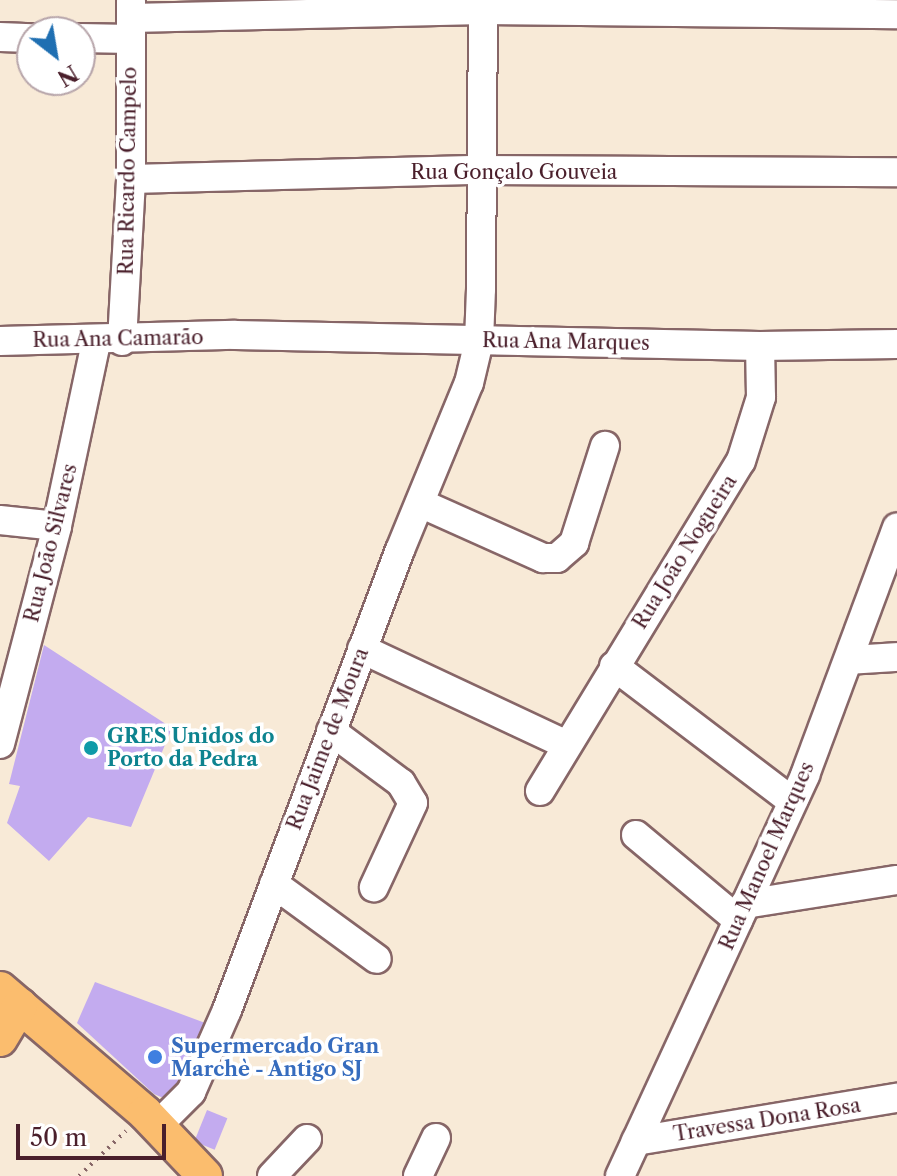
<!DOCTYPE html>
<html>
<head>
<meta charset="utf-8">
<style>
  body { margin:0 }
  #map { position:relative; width:897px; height:1176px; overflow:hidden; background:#f8ead7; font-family:"Libre Caslon Text",serif }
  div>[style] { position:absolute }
  .building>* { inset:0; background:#c3abef; transform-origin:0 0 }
  .path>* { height:4px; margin-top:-2px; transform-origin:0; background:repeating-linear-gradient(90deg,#876667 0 2px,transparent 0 8px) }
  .roads { filter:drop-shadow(2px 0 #876667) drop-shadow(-2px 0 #876667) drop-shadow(0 2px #876667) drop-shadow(0 -2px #876667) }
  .minor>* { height:28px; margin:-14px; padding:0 14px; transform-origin:14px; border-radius:14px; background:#fff }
  .major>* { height:34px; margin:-17px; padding:0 17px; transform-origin:17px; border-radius:17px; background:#fbbd6e }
  .dots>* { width:22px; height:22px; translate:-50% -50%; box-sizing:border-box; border:4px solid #fff; border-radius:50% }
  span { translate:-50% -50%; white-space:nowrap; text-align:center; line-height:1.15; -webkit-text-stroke:7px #fff; paint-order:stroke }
  .street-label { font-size:20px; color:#4a1f2b }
  .culture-label { font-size:20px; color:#0d838f; font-weight:700 }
  .left { translate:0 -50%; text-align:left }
  .shop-label { font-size:20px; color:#366cbe; font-weight:700 }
  .north { position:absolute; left:16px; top:16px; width:80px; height:80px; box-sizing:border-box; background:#fff; border:2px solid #b7a5aa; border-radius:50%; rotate:149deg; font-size:22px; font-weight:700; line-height:32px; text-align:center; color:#4a1f2b }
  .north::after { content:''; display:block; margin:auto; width:28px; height:36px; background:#1f6fb2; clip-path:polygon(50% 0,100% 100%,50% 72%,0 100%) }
  .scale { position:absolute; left:16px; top:1124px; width:150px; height:36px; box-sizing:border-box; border:4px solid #4a1f2b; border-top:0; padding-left:10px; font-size:24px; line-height:28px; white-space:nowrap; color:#4a1f2b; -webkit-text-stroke:6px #fff; paint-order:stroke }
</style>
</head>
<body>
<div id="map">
  <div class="building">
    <i style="clip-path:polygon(44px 645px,172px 728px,131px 827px,88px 817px,49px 861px,7px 823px,20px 786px,9px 784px)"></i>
    <i style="clip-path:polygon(95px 982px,208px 1024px,182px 1090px,168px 1100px,154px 1094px,77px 1023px)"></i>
    <i style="left:207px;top:1110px;width:22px;height:34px;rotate:22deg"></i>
  </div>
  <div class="path">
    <i style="left:79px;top:1176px;width:65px;rotate:-43.8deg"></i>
  </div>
  <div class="roads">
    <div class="minor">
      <i style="left:131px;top:18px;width:352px;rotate:-1.3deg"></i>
      <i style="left:483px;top:10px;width:414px;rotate:0.6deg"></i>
      <i style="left:0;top:37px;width:32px;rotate:2deg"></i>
      <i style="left:80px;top:38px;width:51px;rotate:1.1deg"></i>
      <i style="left:131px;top:179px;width:349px;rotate:-1.5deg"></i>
      <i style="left:480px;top:170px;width:417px;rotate:0.3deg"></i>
      <i style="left:0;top:341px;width:235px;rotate:-1.5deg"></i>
      <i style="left:235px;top:335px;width:525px;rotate:1.2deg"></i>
      <i style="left:760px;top:346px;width:137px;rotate:-0.8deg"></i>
      <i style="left:122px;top:341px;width:162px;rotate:-86.8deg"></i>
      <i style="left:131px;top:179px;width:178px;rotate:-90deg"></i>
      <i style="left:420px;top:503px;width:135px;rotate:24.1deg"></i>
      <i style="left:543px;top:558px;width:14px"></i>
      <i style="left:557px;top:558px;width:23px;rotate:-41deg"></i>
      <i style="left:574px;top:543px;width:102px;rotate:-72.3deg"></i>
      <i style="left:0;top:520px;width:57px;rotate:6deg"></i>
      <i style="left:362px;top:649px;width:226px;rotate:25.1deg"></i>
      <i style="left:849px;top:660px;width:48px;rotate:-3.6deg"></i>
      <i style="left:614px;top:666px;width:223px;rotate:37.2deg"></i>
      <i style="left:331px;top:731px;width:87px;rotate:36.6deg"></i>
      <i style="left:401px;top:783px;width:23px;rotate:59deg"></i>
      <i style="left:413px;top:803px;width:93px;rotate:114.9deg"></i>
      <i style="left:0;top:744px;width:225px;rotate:-75.3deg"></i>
      <i style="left:57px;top:526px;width:188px;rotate:-78deg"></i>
      <i style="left:540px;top:791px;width:386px;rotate:-58.7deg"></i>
      <i style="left:741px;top:461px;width:67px;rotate:-72.6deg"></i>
      <i style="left:761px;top:397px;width:51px;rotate:-91.1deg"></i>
      <i style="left:636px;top:835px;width:133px;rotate:39.8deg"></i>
      <i style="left:274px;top:884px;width:127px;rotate:36.1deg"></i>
      <i style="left:745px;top:904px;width:154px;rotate:-9deg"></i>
      <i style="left:158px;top:1125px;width:47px;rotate:-45deg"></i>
      <i style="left:191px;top:1092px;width:90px;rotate:-66.3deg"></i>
      <i style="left:227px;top:1010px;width:491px;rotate:-69.4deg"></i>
      <i style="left:400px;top:550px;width:181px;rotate:-67.6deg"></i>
      <i style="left:469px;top:383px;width:43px;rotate:-76.6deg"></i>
      <i style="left:479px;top:341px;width:52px;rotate:-87.8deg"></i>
      <i style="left:481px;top:289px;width:289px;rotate:-89.6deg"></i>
      <i style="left:636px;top:1141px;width:265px;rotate:-9.4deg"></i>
      <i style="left:272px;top:1176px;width:51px;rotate:-46.6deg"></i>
      <i style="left:418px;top:1176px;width:42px;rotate:-64.7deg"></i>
      <i style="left:620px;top:1176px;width:442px;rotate:-65.2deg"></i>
      <i style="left:805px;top:775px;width:264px;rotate:-69.6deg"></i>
    </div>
    <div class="major">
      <i style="left:0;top:989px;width:191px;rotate:40.5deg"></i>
      <i style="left:145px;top:1113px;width:87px;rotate:46.4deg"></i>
      <i style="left:0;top:1039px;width:39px;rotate:-59deg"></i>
    </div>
  </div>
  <div class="dots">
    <i style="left:91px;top:748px;background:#0f9aa8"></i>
    <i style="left:155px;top:1057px;background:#3f7fe0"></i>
  </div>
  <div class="street-label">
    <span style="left:128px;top:171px;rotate:-89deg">Rua Ricardo Campelo</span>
    <span style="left:514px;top:172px">Rua Gonçalo Gouveia</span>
    <span style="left:118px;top:339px;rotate:-1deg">Rua Ana Camarão</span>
    <span style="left:566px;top:342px;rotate:1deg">Rua Ana Marques</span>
    <span style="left:51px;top:543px;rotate:-76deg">Rua João Silvares</span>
    <span style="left:685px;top:552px;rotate:-58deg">Rua João Nogueira</span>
    <span style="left:328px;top:739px;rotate:-69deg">Rua Jaime de Moura</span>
    <span style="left:767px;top:856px;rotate:-66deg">Rua Manoel Marques</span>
    <span style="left:767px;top:1120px;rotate:-9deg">Travessa Dona Rosa</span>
  </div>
  <div class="culture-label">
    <span class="left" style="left:107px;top:748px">GRES Unidos do<br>Porto da Pedra</span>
  </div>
  <div class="shop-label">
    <span class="left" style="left:171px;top:1058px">Supermercado Gran<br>Marchè - Antigo SJ</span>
  </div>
  <div class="north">N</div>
  <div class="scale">50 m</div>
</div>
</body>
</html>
